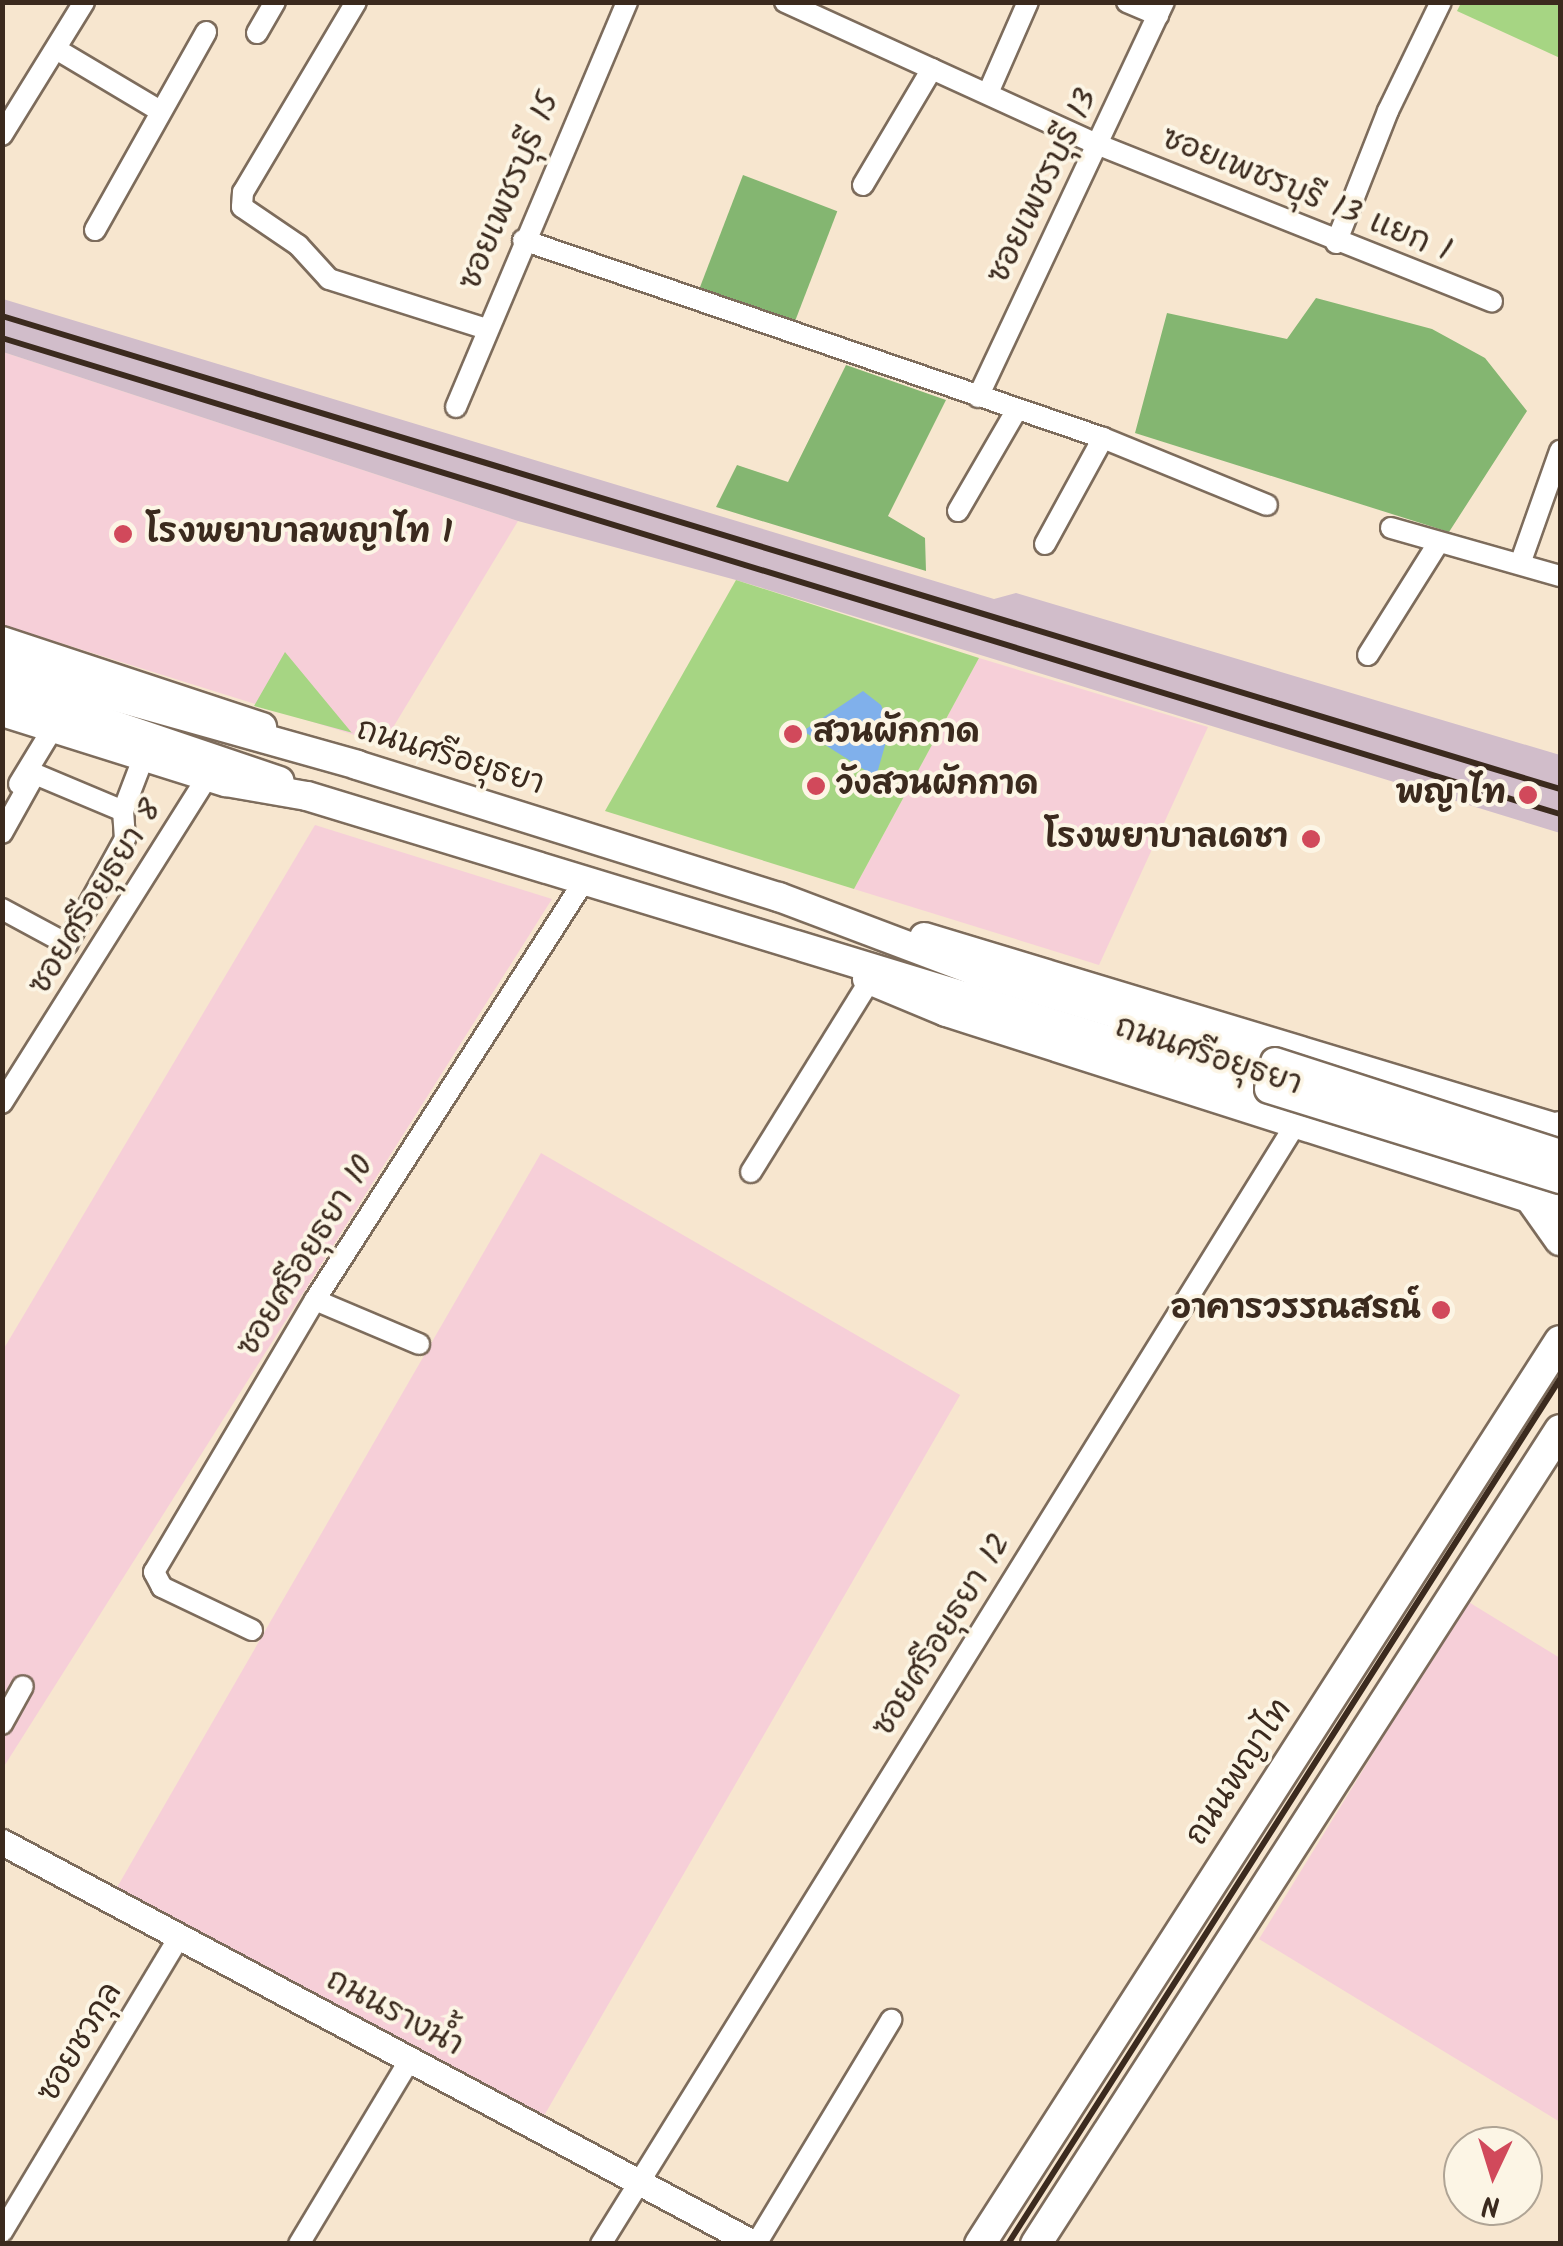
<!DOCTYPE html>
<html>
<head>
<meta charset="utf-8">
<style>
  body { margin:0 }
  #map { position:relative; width:1563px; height:2246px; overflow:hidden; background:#f7e6cf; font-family:Kalam,"Playpen Sans Thai",sans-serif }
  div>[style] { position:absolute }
  .built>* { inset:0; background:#f6cfd8; transform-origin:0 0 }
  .industrial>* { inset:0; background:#d1bdca }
  .green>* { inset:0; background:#a6d583 }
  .forest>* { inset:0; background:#84b671; transform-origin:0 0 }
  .water>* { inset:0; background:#80b0eb }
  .roads { filter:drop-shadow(2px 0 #7d6c5c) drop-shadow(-2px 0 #7d6c5c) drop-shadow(0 2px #7d6c5c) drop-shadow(0 -2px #7d6c5c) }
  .minor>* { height:20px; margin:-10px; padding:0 10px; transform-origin:10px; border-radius:10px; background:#fff }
  .tertiary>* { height:25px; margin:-12.5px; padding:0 12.5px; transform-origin:12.5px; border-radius:12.5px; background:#fff }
  .secondary>* { height:28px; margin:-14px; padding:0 14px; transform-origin:14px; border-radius:14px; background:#fff }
  .primary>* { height:30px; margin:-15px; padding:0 15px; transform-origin:15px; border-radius:15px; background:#fff }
  .rail>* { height:6px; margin:-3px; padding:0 3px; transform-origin:3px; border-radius:3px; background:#3b2a1e }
  .bridges { filter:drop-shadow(2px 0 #7d6c5c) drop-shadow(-2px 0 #7d6c5c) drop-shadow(0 2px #7d6c5c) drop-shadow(0 -2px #7d6c5c) }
  .secondary-bridge>* { height:28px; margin:-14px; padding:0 14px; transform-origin:14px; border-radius:14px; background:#fff }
  .dots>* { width:28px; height:28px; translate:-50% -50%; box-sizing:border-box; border:5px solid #fcf5e5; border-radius:50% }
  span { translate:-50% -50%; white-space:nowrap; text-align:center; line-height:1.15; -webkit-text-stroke:8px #fcf5e5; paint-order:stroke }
  .street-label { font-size:32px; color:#3b2a1e }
  .poi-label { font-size:32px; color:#3b2a1e; font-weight:700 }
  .left { translate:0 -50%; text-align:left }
  .right { translate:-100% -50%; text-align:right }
  .frame { position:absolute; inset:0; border:5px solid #3b2a1e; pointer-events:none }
  .north { position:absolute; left:1443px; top:2126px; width:100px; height:100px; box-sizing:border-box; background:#fcf5e5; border:2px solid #afa495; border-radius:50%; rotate:184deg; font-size:28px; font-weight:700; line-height:40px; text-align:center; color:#3b2a1e }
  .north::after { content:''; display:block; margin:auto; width:35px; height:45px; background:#d1495b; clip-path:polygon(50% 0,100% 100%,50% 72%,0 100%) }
</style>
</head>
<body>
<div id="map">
  <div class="built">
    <i style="clip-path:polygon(3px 352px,518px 521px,383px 744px,3px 625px)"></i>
    <i style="clip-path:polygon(979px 658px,1208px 727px,1099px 965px,854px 889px)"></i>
    <i style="clip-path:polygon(315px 825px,552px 899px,3px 1768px,3px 1350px)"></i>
    <i style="left:541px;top:1153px;width:484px;height:851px;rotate:30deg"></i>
    <i style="clip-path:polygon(1467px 1601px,1560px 1658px,1560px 2122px,1259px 1939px)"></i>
  </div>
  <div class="industrial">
    <i style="clip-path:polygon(3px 299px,994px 599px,1016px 593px,1560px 755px,1560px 833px,736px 580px,518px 521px,3px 352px)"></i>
  </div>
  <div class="green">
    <i style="clip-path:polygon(1461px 3px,1560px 3px,1560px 58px,1457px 11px)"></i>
    <i style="clip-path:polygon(736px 580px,979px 658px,854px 889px,605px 811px)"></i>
    <i style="clip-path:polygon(285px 652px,352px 733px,353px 733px,254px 706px)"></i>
  </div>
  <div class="forest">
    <i style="left:743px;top:175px;width:101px;height:122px;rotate:21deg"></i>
    <i style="clip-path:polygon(1316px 298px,1432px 329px,1485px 358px,1527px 411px,1449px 532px,1135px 433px,1167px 313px,1287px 339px)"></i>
    <i style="clip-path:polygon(846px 365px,946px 400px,888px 516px,925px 538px,926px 571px,716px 507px,737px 465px,788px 482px)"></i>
  </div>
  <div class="water">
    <i style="clip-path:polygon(863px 691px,881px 705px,890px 728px,876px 777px,803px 731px)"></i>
  </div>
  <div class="roads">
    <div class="minor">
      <i style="left:356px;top:2px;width:221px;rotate:120.7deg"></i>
      <i style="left:243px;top:192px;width:15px;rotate:94deg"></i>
      <i style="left:242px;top:207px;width:68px;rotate:34.2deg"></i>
      <i style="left:298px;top:245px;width:46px;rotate:47.6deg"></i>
      <i style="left:329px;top:279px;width:166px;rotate:17.6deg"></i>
      <i style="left:785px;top:2px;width:345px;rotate:24.5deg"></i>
      <i style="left:1099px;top:145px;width:423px;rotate:21.7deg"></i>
      <i style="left:1127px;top:2px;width:34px;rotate:23deg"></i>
      <i style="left:257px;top:33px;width:36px;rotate:-60deg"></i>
      <i style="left:56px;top:49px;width:121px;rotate:30.8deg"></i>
      <i style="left:988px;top:93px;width:99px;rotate:-66.3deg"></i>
      <i style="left:2px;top:135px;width:156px;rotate:-58.3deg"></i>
      <i style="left:863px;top:185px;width:135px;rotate:-59.3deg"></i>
      <i style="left:95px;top:230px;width:227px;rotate:-60.7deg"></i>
      <i style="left:523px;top:240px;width:613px;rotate:18.85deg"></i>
      <i style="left:1103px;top:438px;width:177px;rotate:22.2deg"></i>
      <i style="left:1336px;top:243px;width:142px;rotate:-68.5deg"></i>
      <i style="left:1388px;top:111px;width:121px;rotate:-64.1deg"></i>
      <i style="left:978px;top:397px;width:437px;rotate:-64.8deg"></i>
      <i style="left:456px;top:407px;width:440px;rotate:-67.1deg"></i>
      <i style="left:958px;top:511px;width:116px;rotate:-59.9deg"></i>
      <i style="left:1391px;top:528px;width:176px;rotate:15.9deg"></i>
      <i style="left:1045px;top:544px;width:121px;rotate:-61.3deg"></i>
      <i style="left:1520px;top:564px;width:120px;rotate:-70.5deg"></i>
      <i style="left:1368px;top:655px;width:133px;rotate:-57.9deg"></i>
      <i style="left:19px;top:784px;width:66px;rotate:-58.7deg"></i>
      <i style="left:2px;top:833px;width:68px;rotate:-60.8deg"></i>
      <i style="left:35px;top:774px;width:95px;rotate:22.8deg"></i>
      <i style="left:2px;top:909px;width:74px;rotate:28.3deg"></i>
      <i style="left:67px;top:944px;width:120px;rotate:-61.1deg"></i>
      <i style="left:125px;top:839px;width:28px;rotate:-94deg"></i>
      <i style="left:123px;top:811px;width:59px;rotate:-69.1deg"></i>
      <i style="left:2px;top:1103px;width:386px;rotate:-57.8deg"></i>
      <i style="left:751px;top:1172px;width:226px;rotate:-58.2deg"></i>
      <i style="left:315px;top:1300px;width:113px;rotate:22.9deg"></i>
      <i style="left:252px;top:1630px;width:100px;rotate:-154.5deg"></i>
      <i style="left:162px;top:1587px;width:17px;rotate:-118deg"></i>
      <i style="left:154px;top:1572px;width:316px;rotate:-59.4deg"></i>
      <i style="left:315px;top:1300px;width:498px;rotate:-57.3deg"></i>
      <i style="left:2px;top:1724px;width:43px;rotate:-61.1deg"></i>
      <i style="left:2px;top:2232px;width:345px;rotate:-59deg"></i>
      <i style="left:299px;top:2244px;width:216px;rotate:-59deg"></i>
      <i style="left:601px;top:2244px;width:1320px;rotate:-58.19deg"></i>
      <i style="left:756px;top:2244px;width:262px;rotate:-58.9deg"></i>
    </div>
    <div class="tertiary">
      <i style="left:2px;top:1842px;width:854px;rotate:28.1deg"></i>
    </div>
    <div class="secondary">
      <i style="left:2px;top:641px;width:274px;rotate:18.3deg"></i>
      <i style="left:2px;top:665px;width:369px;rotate:15.7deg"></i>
      <i style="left:357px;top:765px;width:442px;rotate:17.4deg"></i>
      <i style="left:779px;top:897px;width:206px;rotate:20.7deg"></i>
      <i style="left:972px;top:970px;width:317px;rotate:16.9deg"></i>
      <i style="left:2px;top:687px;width:293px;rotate:18.7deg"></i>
      <i style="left:2px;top:712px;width:235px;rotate:17.4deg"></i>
      <i style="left:226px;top:782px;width:82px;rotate:9.8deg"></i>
      <i style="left:307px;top:796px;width:1006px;rotate:16.94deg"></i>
      <i style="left:924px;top:937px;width:664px;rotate:16.8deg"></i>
      <i style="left:867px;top:979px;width:86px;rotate:22.7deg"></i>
      <i style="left:946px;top:1012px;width:645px;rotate:17.7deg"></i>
    </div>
    <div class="primary">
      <i style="left:1557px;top:1128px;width:3px;rotate:-18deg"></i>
      <i style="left:1529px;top:1196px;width:54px;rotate:54.8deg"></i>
      <i style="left:980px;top:2244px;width:1073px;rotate:-57.29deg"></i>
      <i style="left:1036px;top:2244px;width:968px;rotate:-57.23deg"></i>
    </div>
  </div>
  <div class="rail">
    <i style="left:2px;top:316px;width:1628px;rotate:16.89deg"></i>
    <i style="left:2px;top:338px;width:1629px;rotate:16.99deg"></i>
    <i style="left:1008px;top:2244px;width:1026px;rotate:-57.46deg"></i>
  </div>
  <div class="bridges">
    <div class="secondary-bridge">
      <i style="left:1275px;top:1062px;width:299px;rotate:17.9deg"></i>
      <i style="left:1269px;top:1089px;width:305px;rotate:17.2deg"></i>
    </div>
  </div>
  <div class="dots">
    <i style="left:123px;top:534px;background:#d1495b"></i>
    <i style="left:793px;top:734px;background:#d1495b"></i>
    <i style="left:816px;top:786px;background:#d1495b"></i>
    <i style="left:1528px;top:795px;background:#d1495b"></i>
    <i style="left:1311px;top:839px;background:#d1495b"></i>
    <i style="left:1441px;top:1310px;background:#d1495b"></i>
  </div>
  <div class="street-label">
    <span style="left:1044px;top:187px;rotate:-64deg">ซอยเพชรบุรี 13</span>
    <span style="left:511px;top:192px;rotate:-67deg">ซอยเพชรบุรี 15</span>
    <span style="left:1306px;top:196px;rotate:22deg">ซอยเพชรบุรี 13 แยก 1</span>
    <span style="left:450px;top:758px;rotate:17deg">ถนนศรีอยุธยา</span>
    <span style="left:97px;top:898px;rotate:-58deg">ซอยศรีอยุธยา 8</span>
    <span style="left:1208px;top:1057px;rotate:18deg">ถนนศรีอยุธยา</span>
    <span style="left:307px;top:1257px;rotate:-58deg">ซอยศรีอยุธยา 10</span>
    <span style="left:943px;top:1636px;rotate:-58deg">ซอยศรีอยุธยา 12</span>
    <span style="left:1240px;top:1773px;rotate:-57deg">ถนนพญาไท</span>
    <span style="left:394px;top:2014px;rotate:28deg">ถนนรางน้ำ</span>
    <span style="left:81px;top:2043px;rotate:-59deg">ซอยชวกุล</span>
  </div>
  <div class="poi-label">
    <span class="left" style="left:146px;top:534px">โรงพยาบาลพญาไท 1</span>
    <span class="left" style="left:813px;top:734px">สวนผักกาด</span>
    <span class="left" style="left:836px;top:786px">วังสวนผักกาด</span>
    <span class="right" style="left:1506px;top:795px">พญาไท</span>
    <span class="right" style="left:1288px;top:839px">โรงพยาบาลเดชา</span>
    <span class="right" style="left:1421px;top:1310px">อาคารวรรณสรณ์</span>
  </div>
  <div class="frame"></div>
  <div class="north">N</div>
</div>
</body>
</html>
